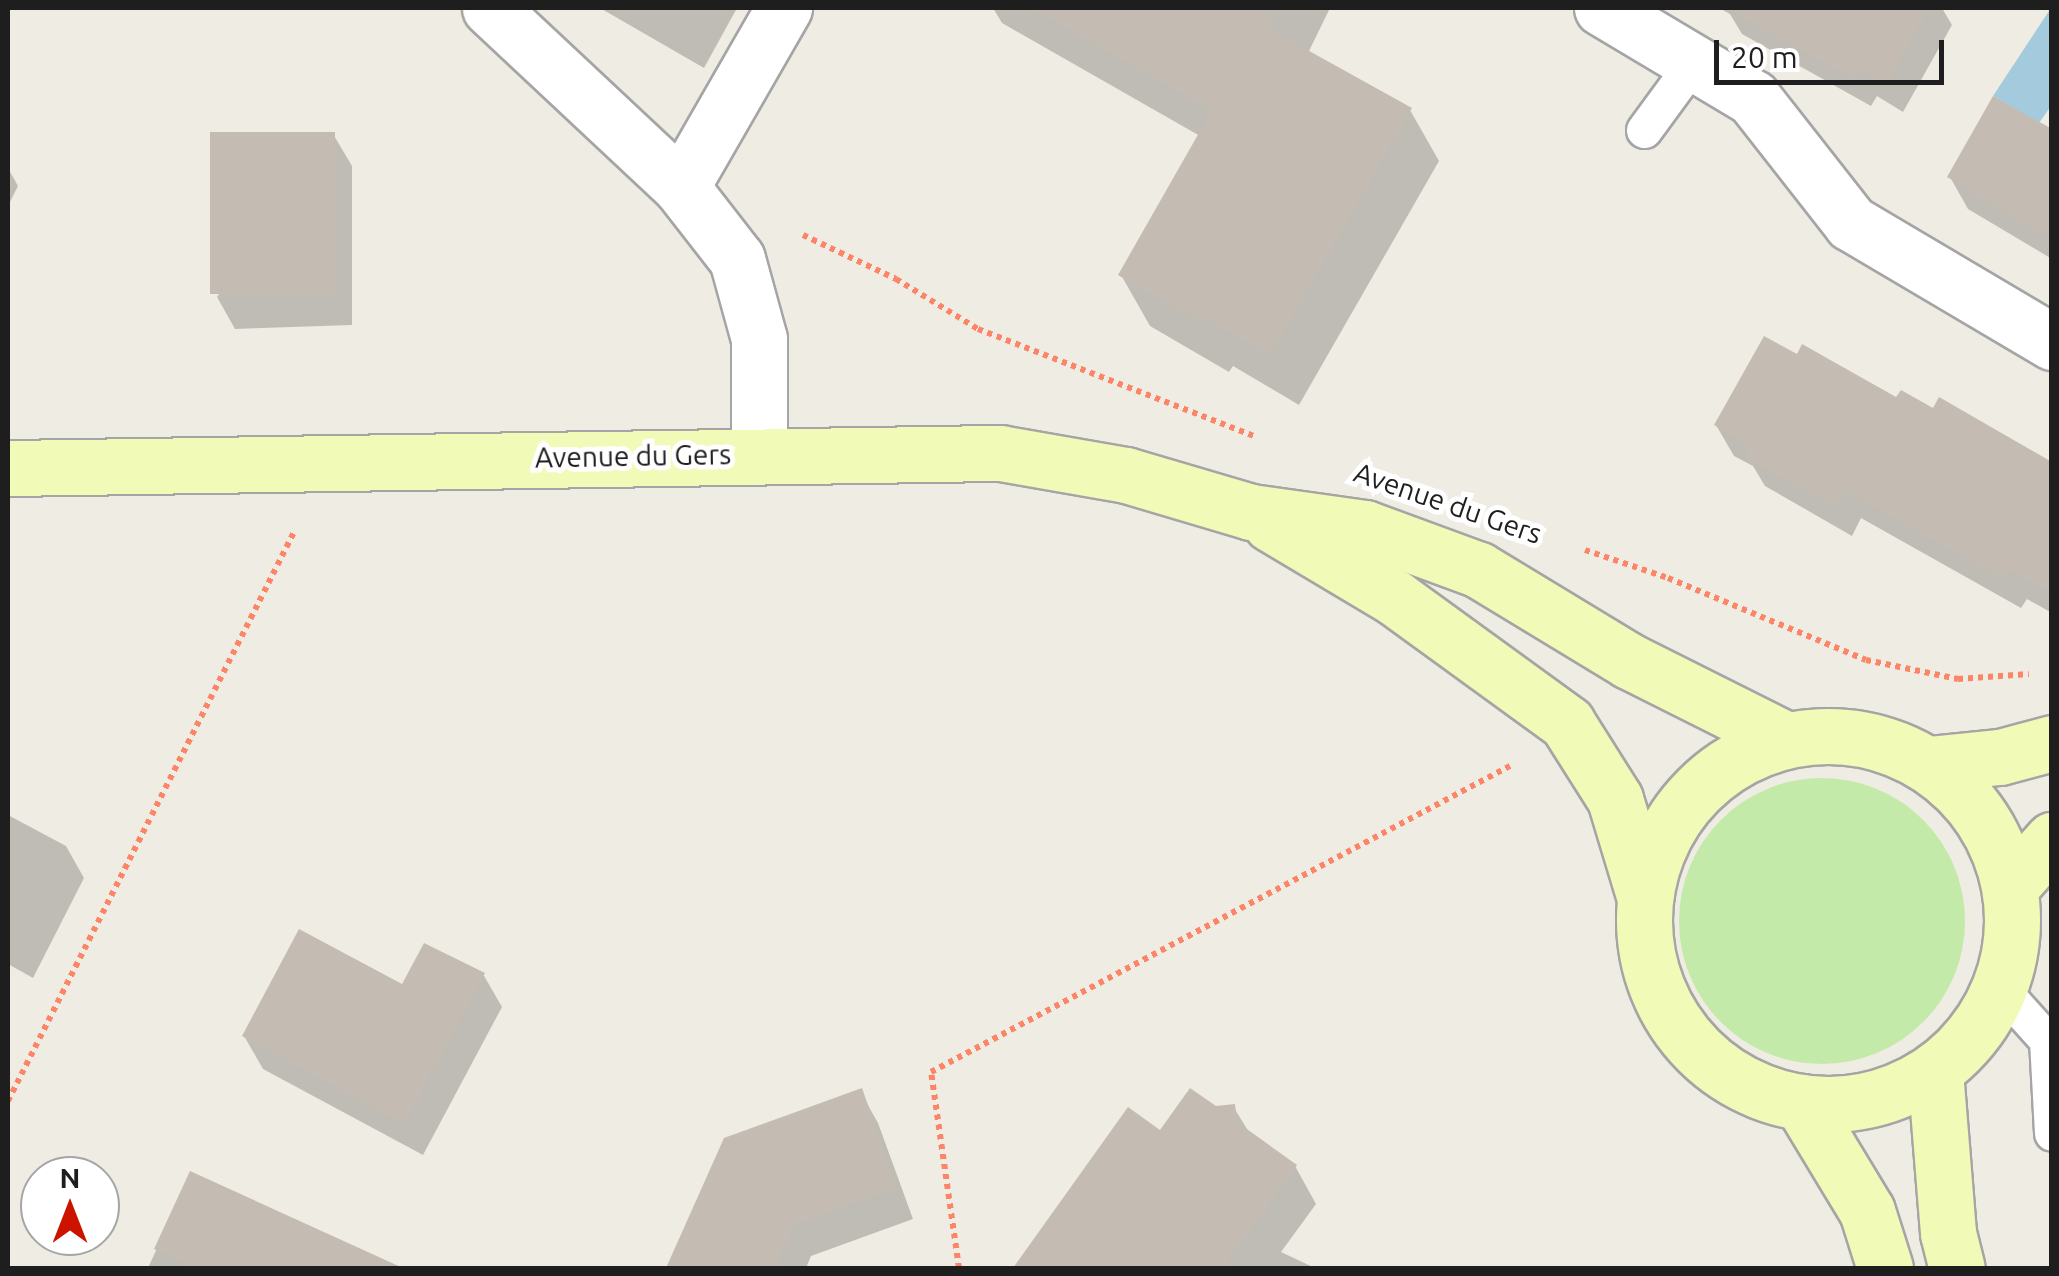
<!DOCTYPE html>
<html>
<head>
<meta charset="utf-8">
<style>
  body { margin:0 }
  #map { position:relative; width:2059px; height:1276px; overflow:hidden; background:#efece3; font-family:Ubuntu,sans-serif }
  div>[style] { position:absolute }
  .grass>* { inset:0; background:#c3eaa8 }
  .round { border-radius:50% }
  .water>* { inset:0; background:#a3cbdd }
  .shadow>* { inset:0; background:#0003 }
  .building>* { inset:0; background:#c4bcb3; transform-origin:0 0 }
  .path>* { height:6px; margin-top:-3px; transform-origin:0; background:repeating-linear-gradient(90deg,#fc8568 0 5px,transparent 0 10px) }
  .roads { filter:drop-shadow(2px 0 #a5a5a5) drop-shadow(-2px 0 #a5a5a5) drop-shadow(0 2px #a5a5a5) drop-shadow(0 -2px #a5a5a5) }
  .lane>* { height:35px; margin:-17.5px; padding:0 17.5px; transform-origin:17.5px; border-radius:17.5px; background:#fff }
  .street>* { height:55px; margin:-27.5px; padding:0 27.5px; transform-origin:27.5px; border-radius:27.5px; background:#fff }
  .secondary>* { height:55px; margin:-27.5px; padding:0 27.5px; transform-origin:27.5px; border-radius:27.5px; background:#f1fab6 }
  .secondary>.ring { margin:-27.5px; padding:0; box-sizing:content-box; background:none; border:55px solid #f1fab6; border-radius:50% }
  span { translate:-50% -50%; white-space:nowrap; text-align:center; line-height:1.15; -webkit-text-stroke:10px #fff; paint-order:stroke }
  .street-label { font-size:28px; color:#1e1e1e }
  .frame { position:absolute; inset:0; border:10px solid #1e1e1e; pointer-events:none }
  .north { position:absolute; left:20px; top:1156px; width:100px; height:100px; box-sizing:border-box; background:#fff; border:2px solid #a5a5a5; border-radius:50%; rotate:0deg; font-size:28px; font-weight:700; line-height:40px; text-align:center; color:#1e1e1e }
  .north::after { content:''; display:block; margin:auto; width:35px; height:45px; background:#cb1300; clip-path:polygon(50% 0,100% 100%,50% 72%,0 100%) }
  .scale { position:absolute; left:1714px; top:40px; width:230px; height:45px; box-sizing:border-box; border:5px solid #1e1e1e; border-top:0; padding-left:12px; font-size:30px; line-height:35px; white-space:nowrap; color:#1e1e1e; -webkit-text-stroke:8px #fff; paint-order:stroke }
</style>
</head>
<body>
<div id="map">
  <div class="grass">
    <i class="round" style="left:1679px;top:778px;width:286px;height:286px"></i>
  </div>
  <div class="water">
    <i style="clip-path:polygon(2051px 8px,2051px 106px,2039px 123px,1993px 96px)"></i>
  </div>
  <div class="shadow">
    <i style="clip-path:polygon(600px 8px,737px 8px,704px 68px)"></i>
    <i style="clip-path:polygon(993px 8px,1330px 8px,1308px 53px,1410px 110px,1439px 161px,1299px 405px,1233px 366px,1229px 372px,1150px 326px,1121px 275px,1200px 136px,1002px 23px)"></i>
    <i style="clip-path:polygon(1719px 8px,1942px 8px,1952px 25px,1903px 112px,1877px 96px,1871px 106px,1742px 34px,1730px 14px)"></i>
    <i style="clip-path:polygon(2052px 132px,2052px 259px,1968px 209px,1950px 177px)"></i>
    <i style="clip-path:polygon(333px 134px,352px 166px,352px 325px,235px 329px,217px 297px)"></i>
    <i style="clip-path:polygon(8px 168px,18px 186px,8px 206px)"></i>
    <i style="clip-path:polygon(1897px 401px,2052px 465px,2052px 613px,2027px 599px,2021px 608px,1861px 518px,1852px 536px,1765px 486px,1753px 466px,1734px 456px,1716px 425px)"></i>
    <i style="clip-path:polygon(8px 815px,66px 846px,84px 878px,33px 978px,8px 964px)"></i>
    <i style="clip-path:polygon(483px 974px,502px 1007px,423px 1155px,263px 1069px,244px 1036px,403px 987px)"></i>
    <i style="clip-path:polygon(860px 1091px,878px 1123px,913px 1219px,811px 1256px,806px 1268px,671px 1268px)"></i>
    <i style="clip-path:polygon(1233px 1106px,1250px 1134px,1295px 1166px,1316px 1204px,1281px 1252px,1315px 1268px,1030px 1268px,1024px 1258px,1160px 1134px,1216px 1109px)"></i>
    <i style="clip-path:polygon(191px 1174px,330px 1238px,348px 1268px,148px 1268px)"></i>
  </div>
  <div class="building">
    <i style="clip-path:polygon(1031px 8px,1277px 8px,1266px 27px,1412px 108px,1270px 355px,1203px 317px,1200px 322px,1118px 275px,1212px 110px)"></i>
    <i style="clip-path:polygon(1726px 8px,1929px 8px,1886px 84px,1860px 69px,1854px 79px)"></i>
    <i style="clip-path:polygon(1993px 96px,2052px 129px,2052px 240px,1947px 177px)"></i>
    <i style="left:335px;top:132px;width:162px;height:125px;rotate:90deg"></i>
    <i style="clip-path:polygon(1764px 336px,1797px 354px,1802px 344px,1896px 397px,1901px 390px,1933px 408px,1939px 397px,2052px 462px,2052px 593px,2009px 570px,2003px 579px,1844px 490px,1834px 507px,1744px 456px,1750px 446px,1714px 425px)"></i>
    <i style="clip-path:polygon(299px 929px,402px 984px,424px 943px,485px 973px,404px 1124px,242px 1036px)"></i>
    <i style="clip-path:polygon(862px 1088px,897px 1188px,794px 1224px,775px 1268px,666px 1268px,724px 1138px)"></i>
    <i style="clip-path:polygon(1190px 1088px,1216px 1106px,1235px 1104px,1237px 1122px,1297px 1165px,1223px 1268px,1013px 1268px,1128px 1107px,1160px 1130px)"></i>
    <i style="clip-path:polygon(190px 1171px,403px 1268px,197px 1268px,154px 1249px)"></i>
  </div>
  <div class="path">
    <i style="left:803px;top:235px;width:103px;rotate:25.3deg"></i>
    <i style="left:896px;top:279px;width:96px;rotate:31.4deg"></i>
    <i style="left:978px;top:329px;width:298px;rotate:21.2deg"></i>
    <i style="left:1585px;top:550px;width:88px;rotate:18.6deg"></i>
    <i style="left:1668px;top:578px;width:214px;rotate:22.5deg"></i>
    <i style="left:1866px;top:660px;width:94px;rotate:11.7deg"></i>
    <i style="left:1958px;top:679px;width:71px;rotate:-4deg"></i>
    <i style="left:8px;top:1101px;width:637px;rotate:-63.31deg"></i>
    <i style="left:959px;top:1268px;width:198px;rotate:-98.1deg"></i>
    <i style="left:931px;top:1072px;width:655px;rotate:-27.86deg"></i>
  </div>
  <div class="roads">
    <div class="lane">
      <i style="left:1644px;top:130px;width:83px;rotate:-53.8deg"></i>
      <i style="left:2001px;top:989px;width:69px;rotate:48deg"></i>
      <i style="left:2047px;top:1040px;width:93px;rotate:86.9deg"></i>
    </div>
    <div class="street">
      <i style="left:490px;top:8px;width:262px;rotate:43.1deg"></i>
      <i style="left:681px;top:187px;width:91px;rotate:52.1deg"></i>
      <i style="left:737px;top:259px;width:83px;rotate:74.6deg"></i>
      <i style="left:759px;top:339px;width:116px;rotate:90deg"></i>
      <i style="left:1602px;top:8px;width:176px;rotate:30.8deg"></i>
      <i style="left:1753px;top:98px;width:159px;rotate:51.9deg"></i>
      <i style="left:1851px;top:223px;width:234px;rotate:30.6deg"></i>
      <i style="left:681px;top:187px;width:207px;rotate:-60.1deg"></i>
    </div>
    <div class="secondary">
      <i style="left:8px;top:468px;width:992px;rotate:-0.87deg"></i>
      <i style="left:1000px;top:453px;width:128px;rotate:9.9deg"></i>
      <i style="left:1126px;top:475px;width:130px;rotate:16.5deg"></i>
      <i style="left:1251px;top:512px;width:115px;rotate:8deg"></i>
      <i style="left:1365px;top:528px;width:121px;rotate:20.2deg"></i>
      <i style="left:1479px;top:570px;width:175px;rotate:31.2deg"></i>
      <i style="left:1629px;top:661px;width:177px;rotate:26.6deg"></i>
      <i style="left:1271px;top:524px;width:144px;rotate:30.8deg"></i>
      <i style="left:1395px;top:598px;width:213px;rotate:36deg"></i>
      <i style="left:1567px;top:723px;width:90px;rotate:57.7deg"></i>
      <i style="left:1615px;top:799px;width:100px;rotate:73.2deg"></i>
      <i class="ring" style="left:1644px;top:736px;width:313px;height:313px"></i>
      <i style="left:1928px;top:764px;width:72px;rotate:-5.6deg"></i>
      <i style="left:2000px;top:757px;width:54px;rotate:-15.1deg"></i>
      <i style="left:2011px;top:886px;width:62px;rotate:-48.3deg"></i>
      <i style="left:1935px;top:1071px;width:163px;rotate:85.4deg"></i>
      <i style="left:1948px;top:1233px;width:36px;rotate:76deg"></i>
      <i style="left:1801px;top:1102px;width:127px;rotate:58.8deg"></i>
      <i style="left:1867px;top:1211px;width:60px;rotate:72.5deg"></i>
    </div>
  </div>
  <div class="street-label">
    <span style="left:633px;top:456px;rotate:-1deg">Avenue du Gers</span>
    <span style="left:1448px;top:503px;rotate:19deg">Avenue du Gers</span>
  </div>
  <div class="frame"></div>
  <div class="north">N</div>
  <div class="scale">20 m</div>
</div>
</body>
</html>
